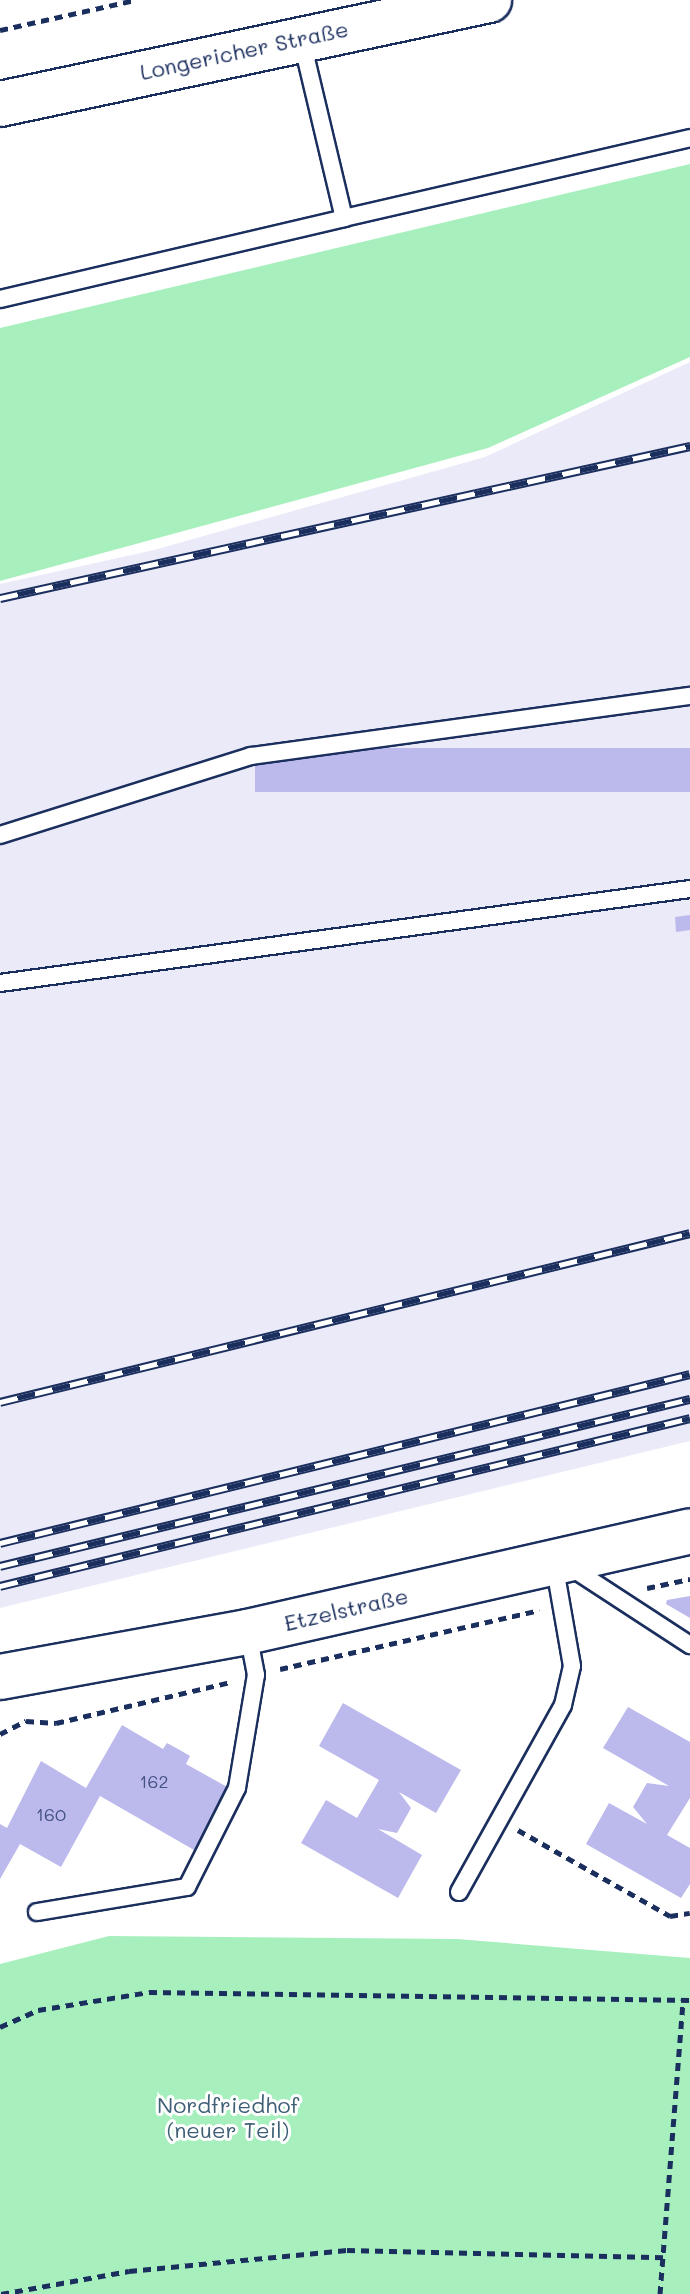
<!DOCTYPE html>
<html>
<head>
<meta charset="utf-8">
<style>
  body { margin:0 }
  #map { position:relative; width:690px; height:2294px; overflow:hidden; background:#fff; font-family:Mali,sans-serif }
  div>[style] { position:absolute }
  .built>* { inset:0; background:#ebeaf9 }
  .green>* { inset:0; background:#a7f0be }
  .building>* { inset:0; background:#bcbaec; transform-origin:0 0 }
  .path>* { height:5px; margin-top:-2.5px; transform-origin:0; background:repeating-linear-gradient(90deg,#1b2f5e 0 8px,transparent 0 14px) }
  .roads { filter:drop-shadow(2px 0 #1b2f5e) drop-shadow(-2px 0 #1b2f5e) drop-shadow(0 2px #1b2f5e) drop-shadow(0 -2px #1b2f5e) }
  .lane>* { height:16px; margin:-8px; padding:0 8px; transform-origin:8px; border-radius:8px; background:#fff }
  .secondary>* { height:44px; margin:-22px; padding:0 22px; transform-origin:22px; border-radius:22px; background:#fff }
  .rail>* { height:9px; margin-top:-4.5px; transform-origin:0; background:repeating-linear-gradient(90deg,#fff 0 18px,#1b2f5e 0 36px); box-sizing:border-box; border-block:2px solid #1b2f5e }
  span { translate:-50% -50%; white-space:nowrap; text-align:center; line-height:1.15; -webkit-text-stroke:6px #fff; paint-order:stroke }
  .number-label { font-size:18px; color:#435282 }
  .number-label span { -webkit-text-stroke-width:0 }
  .street-label { font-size:22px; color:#1b2f5e }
  .park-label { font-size:22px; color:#3e5f76 }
</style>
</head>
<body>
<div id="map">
  <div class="built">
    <i style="clip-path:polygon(690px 362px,690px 1441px,0 1608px,0 584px,154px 550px,485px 457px)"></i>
  </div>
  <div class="green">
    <i style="clip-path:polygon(690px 164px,690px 357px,488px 448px,0 581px,0 328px)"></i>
    <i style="clip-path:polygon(109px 1936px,457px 1939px,690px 1958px,690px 2294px,0 2294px,0 1964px)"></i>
  </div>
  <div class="building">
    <i style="left:690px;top:748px;width:44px;height:435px;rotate:90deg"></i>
    <i style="clip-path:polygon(690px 915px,690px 930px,676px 932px,675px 917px)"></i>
    <i style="clip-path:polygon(690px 1596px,690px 1618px,666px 1604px,667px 1600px)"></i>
    <i style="clip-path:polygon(343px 1703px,461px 1770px,436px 1813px,399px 1792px,411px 1808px,397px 1833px,378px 1829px,422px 1855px,398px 1898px,301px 1843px,326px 1800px,357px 1818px,379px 1780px,319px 1746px)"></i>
    <i style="clip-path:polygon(628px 1707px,690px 1742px,690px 1798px,667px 1835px,690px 1848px,690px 1884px,681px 1898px,586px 1844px,609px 1803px,647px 1824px,633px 1807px,647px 1783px,669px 1786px,603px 1748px)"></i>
    <i style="clip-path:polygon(122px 1725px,163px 1749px,167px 1743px,178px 1749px,190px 1756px,186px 1764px,229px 1788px,194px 1850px,100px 1796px,61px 1867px,20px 1844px,0 1879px,0 1824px,7px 1828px,41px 1761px,86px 1788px)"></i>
  </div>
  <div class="path">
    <i style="left:0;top:30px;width:138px;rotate:-12.5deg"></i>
    <i style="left:647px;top:1588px;width:44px;rotate:-11.8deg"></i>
    <i style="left:280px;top:1669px;width:266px;rotate:-12.8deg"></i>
    <i style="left:0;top:1734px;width:29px;rotate:-27deg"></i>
    <i style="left:26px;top:1721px;width:30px;rotate:4deg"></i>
    <i style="left:56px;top:1723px;width:180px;rotate:-13.2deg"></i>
    <i style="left:518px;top:1830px;width:175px;rotate:29.5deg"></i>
    <i style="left:670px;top:1916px;width:20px;rotate:-9deg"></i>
    <i style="left:0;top:2027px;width:42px;rotate:-24.1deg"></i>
    <i style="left:38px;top:2010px;width:112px;rotate:-9.2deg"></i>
    <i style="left:149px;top:1992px;width:541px;rotate:0.85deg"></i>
    <i style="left:1px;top:2294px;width:130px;rotate:-10.2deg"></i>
    <i style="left:129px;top:2271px;width:219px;rotate:-5.5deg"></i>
    <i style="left:347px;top:2250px;width:317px;rotate:1.3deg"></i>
    <i style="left:660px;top:2294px;width:296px;rotate:-85.5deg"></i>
  </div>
  <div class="roads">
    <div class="lane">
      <i style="left:302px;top:42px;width:181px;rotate:76.6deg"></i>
      <i style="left:344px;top:218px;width:355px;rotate:-13deg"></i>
      <i style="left:0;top:299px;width:353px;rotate:-13.2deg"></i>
      <i style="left:0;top:835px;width:263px;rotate:-17.5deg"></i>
      <i style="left:251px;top:756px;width:443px;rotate:-7.8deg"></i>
      <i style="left:0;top:983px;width:696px;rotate:-7.76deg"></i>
      <i style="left:575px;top:1562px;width:10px;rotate:73deg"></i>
      <i style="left:578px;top:1572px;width:134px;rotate:33.1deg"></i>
      <i style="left:459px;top:1892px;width:214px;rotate:-60.9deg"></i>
      <i style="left:563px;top:1705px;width:40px;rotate:-77deg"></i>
      <i style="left:572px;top:1666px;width:105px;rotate:-99.9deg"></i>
      <i style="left:37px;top:1912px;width:152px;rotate:-9.5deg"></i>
      <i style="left:187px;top:1887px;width:111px;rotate:-63.2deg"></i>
      <i style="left:237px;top:1788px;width:115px;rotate:-80.5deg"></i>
      <i style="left:256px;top:1675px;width:43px;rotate:-100.8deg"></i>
    </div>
    <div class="secondary">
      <i style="left:0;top:104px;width:500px;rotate:-12deg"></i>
      <i style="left:0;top:1677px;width:251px;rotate:-10.3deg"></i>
      <i style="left:247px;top:1632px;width:454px;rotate:-12.8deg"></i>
    </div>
  </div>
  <div class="rail">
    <i style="left:0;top:598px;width:707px;rotate:-12.42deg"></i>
    <i style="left:0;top:1402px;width:710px;rotate:-13.76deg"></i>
    <i style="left:0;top:1543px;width:710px;rotate:-13.76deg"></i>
    <i style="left:0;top:1566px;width:710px;rotate:-13.61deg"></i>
    <i style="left:0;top:1586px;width:710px;rotate:-13.68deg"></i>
  </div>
  <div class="number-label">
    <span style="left:154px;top:1781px">162</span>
    <span style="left:51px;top:1814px">160</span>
  </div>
  <div class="street-label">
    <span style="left:244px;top:50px;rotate:-12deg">Longericher Straße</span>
    <span style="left:346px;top:1609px;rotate:-13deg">Etzelstraße</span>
  </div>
  <div class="park-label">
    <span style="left:228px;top:2117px">Nordfriedhof<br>(neuer Teil)</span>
  </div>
</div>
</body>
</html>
